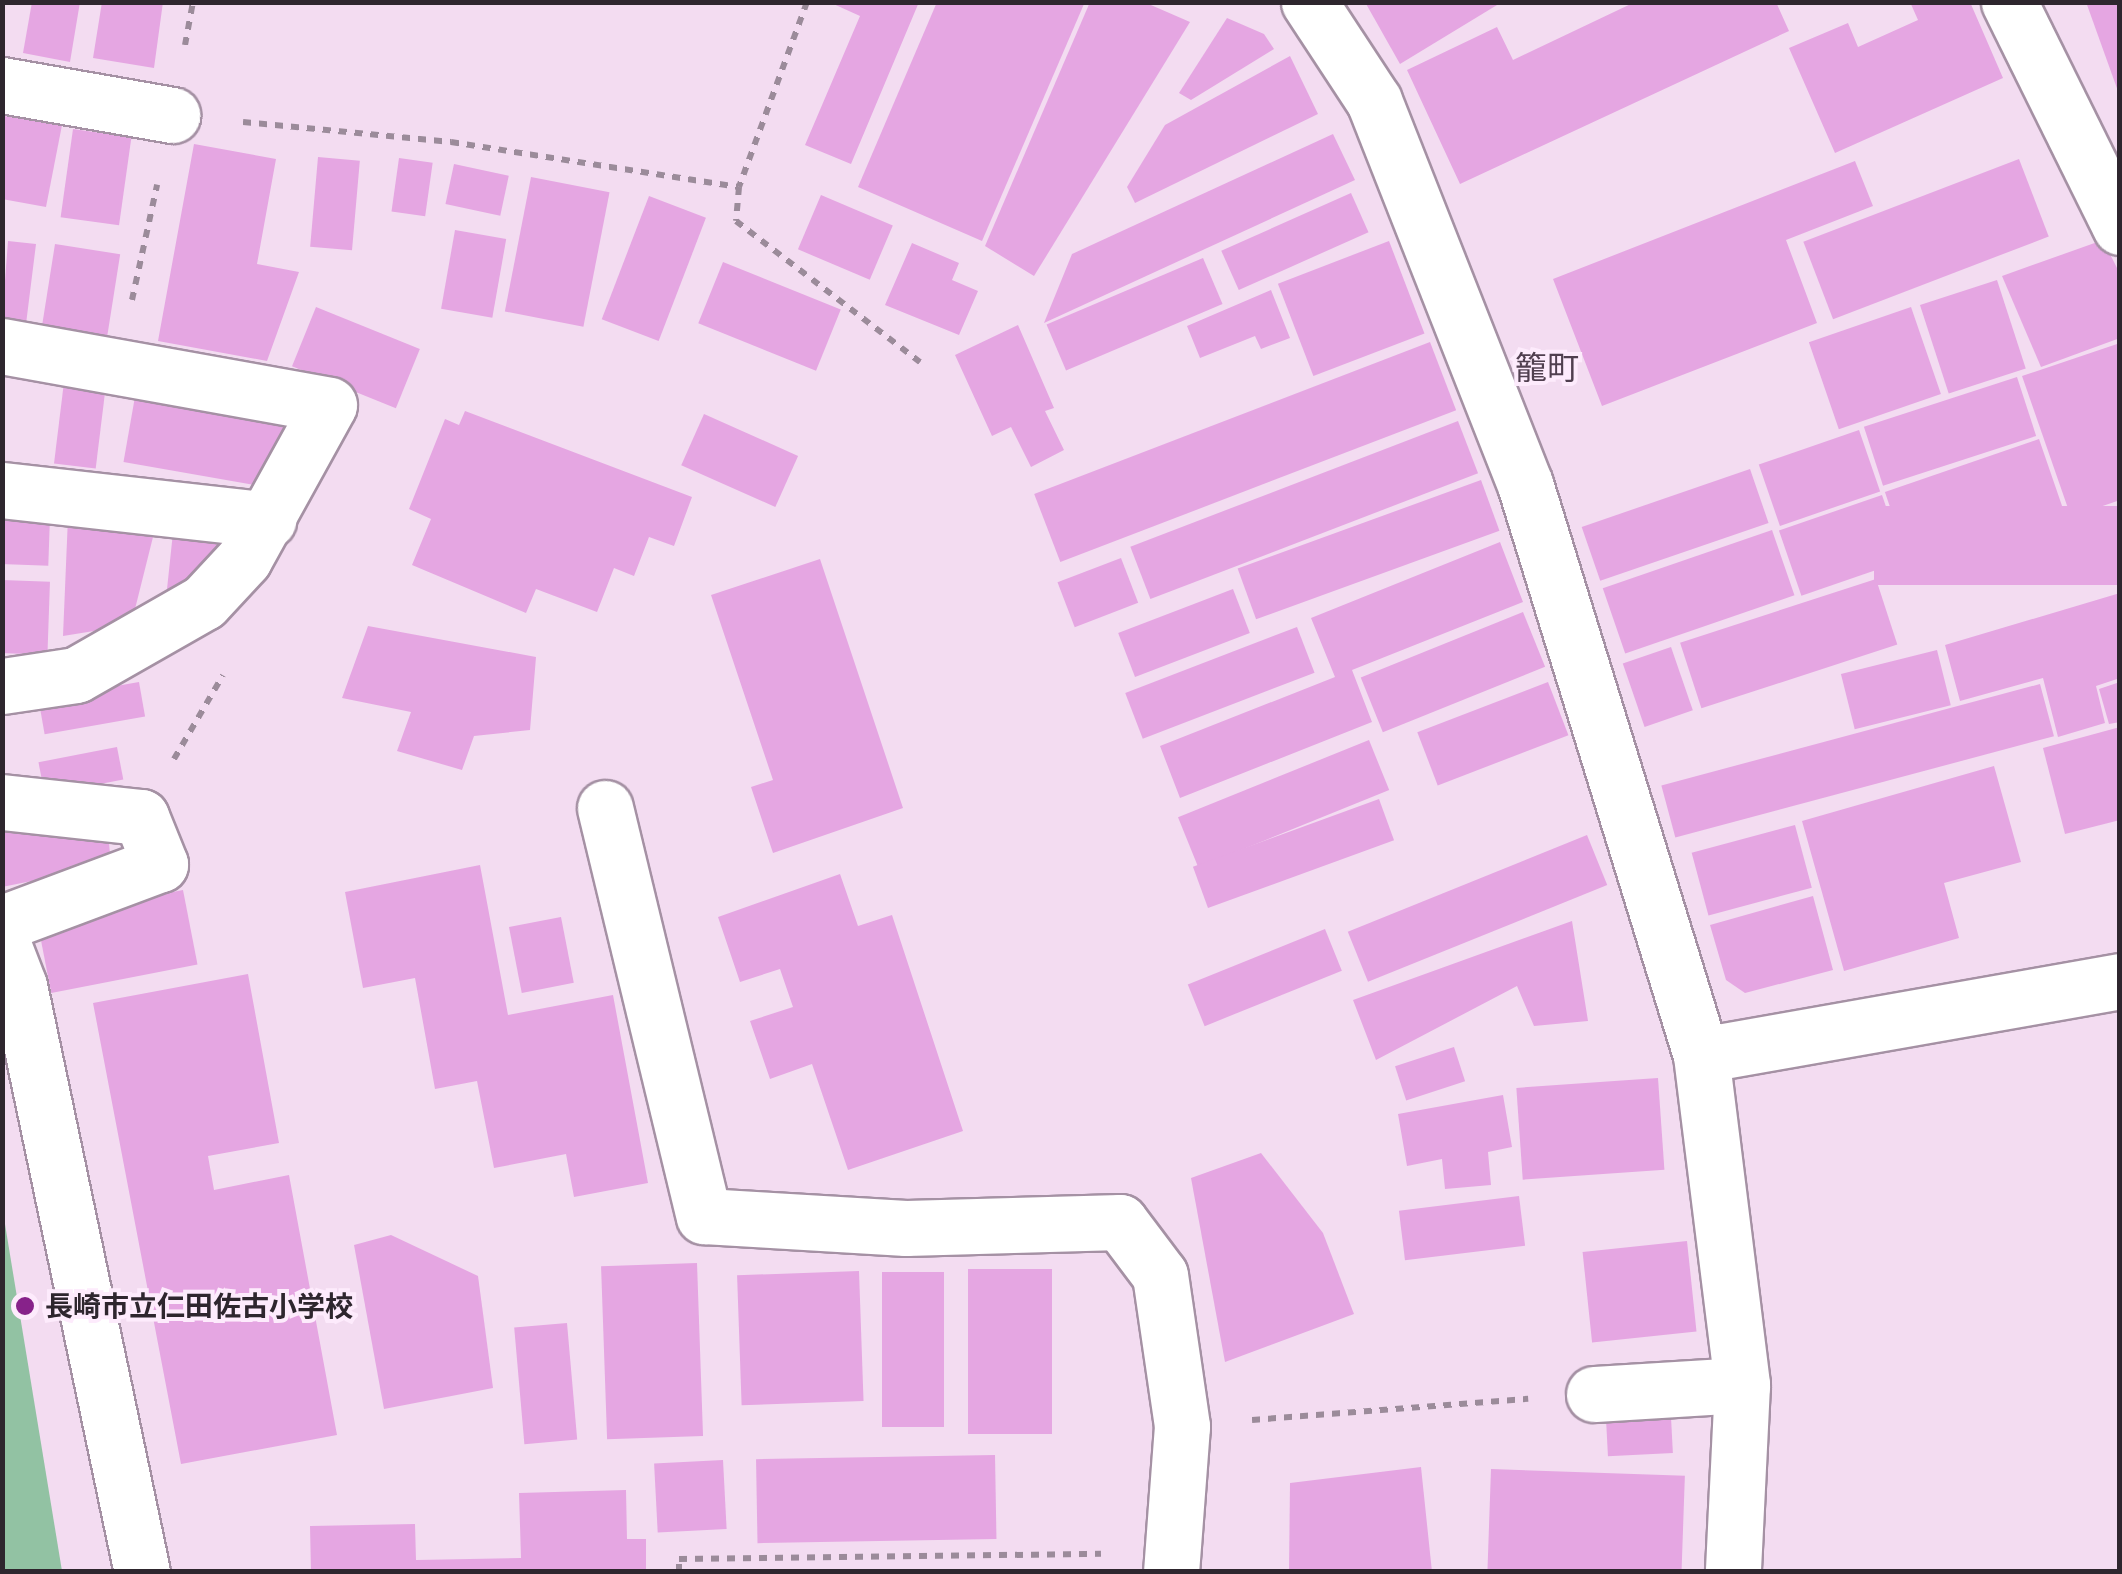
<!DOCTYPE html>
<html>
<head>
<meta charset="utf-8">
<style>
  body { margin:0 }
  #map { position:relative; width:2122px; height:1574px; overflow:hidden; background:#f3dcf1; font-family:"Titillium Web","Noto Sans JP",sans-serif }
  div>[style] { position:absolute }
  .green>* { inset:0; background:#92c2a3 }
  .building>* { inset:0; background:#e5a6e2; transform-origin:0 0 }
  .path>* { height:6px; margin-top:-3px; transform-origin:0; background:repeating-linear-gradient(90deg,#9b8b9a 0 8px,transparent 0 16px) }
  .roads { filter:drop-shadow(2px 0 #a591a4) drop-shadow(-2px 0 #a591a4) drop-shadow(0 2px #a591a4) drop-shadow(0 -2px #a591a4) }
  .minor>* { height:55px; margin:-27.5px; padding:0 27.5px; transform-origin:27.5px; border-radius:27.5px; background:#fff }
  .dots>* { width:28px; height:28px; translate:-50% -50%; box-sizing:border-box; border:5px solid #fdebfc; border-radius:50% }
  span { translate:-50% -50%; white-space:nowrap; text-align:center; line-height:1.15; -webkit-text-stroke:8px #fdebfc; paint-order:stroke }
  .poi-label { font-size:28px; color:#2e262e; font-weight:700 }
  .left { translate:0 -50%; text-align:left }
  .quarter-label { font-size:32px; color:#503f4f }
  .frame { position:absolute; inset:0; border:5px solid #2e262e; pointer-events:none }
</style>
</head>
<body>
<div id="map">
  <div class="green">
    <i style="clip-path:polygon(3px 1212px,62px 1571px,3px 1571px)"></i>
  </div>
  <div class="building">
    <i style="clip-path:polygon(32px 2px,80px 2px,70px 62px,23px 53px)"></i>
    <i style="clip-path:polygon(102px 2px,163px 2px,154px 68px,93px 58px)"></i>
    <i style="clip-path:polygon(829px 2px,919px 2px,851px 164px,805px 145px,860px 16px)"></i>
    <i style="clip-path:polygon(937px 2px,1084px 4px,982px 241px,858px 187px)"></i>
    <i style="clip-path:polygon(1090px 2px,1144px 2px,1190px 22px,1034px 276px,985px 246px)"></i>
    <i style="clip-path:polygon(1365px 2px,1502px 2px,1400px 64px)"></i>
    <i style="clip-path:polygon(1635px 2px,1776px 2px,1789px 31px,1460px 184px,1407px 70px,1497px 27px,1513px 60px)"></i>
    <i style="clip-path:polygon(1910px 2px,1970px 2px,2003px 78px,1835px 153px,1789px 48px,1848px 23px,1858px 47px,1918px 20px)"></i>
    <i style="clip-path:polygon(2086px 2px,2120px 2px,2120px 94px,2119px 94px)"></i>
    <i style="clip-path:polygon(1227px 18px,1264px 34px,1274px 49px,1191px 100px,1179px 93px)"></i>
    <i style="clip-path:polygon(1290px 56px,1318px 114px,1135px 203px,1127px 187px,1165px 125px)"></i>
    <i style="clip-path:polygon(4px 116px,62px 125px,46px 207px,2px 199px)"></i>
    <i style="left:73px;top:129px;width:59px;height:89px;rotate:8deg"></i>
    <i style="clip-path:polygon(1333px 134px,1355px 180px,1044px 323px,1072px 254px)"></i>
    <i style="clip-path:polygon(194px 144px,276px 159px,257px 264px,299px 272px,267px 361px,158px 341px)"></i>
    <i style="left:318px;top:157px;width:42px;height:90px;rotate:5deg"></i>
    <i style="left:399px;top:158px;width:34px;height:54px;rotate:8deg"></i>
    <i style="left:2019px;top:159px;width:83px;height:231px;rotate:69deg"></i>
    <i style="clip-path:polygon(1855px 161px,1873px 206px,1786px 240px,1817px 323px,1602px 406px,1553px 279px)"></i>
    <i style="left:454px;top:164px;width:56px;height:41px;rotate:12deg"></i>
    <i style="left:531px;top:177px;width:80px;height:137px;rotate:11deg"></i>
    <i style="left:1351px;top:193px;width:43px;height:142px;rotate:66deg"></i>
    <i style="left:821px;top:195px;width:78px;height:59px;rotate:23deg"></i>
    <i style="left:649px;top:196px;width:61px;height:132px;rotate:21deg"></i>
    <i style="left:455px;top:230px;width:52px;height:80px;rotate:10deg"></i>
    <i style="clip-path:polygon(2103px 240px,2120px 274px,2120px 338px,2041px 367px,2002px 276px)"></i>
    <i style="clip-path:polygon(8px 241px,36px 244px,26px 324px,2px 321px)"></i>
    <i style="left:1389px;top:241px;width:99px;height:119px;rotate:69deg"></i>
    <i style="clip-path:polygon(912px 243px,959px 263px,952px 280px,978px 291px,959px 335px,885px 305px)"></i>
    <i style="left:55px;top:244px;width:66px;height:85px;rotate:9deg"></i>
    <i style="left:1203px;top:258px;width:50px;height:170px;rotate:67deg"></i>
    <i style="left:723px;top:262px;width:127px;height:66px;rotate:22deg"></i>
    <i style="left:1997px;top:280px;width:93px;height:81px;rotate:72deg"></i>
    <i style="clip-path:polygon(1271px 290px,1290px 338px,1261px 349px,1255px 336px,1200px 358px,1187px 326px)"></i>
    <i style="left:316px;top:307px;width:112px;height:64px;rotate:22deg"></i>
    <i style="left:1911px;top:307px;width:92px;height:108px;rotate:71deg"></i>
    <i style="clip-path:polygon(1018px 325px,1054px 408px,1045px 411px,1064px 450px,1031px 467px,1011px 427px,992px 436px,955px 355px)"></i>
    <i style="left:1430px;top:342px;width:73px;height:424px;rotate:69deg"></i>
    <i style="clip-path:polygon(2120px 343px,2120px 500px,2071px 517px,2022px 376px)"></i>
    <i style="left:2017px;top:377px;width:62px;height:161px;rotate:72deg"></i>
    <i style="left:64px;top:382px;width:42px;height:82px;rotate:7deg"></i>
    <i style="left:136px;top:391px;width:157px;height:72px;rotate:10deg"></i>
    <i style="clip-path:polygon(465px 411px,692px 497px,674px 546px,649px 537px,634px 576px,614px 568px,597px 612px,536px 589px,526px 613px,412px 565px,431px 519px,409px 509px,445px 419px,459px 425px)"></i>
    <i style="left:704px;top:414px;width:103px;height:56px;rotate:24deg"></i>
    <i style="left:1458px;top:421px;width:56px;height:351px;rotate:69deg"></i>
    <i style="left:1859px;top:430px;width:65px;height:106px;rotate:71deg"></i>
    <i style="left:2039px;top:439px;width:77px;height:163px;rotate:71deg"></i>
    <i style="left:1750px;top:469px;width:57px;height:178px;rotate:71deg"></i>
    <i style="left:1481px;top:480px;width:54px;height:259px;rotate:70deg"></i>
    <i style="left:1882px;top:495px;width:69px;height:109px;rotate:71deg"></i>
    <i style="left:2120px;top:506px;width:79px;height:246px;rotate:90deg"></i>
    <i style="left:2px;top:516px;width:48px;height:48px;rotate:2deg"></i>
    <i style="clip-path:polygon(68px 517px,157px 521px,131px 625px,63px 636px)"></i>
    <i style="clip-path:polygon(174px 523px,236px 530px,165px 608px)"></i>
    <i style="left:1772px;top:530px;width:69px;height:179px;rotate:71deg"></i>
    <i style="clip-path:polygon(1500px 542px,1523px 602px,1352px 670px,1372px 722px,1180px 798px,1160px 746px,1335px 677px,1311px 618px)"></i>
    <i style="left:1121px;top:558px;width:48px;height:68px;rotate:69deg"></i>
    <i style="clip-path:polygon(820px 559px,903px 808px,773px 853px,751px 787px,773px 780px,711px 595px)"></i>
    <i style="left:1876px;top:579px;width:69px;height:206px;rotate:72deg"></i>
    <i style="left:2px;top:580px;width:48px;height:73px;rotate:2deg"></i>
    <i style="left:1233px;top:589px;width:47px;height:123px;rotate:69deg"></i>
    <i style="clip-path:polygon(2120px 593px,2120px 678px,2096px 686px,2105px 723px,2058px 737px,2043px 678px,1960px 701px,1945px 645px)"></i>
    <i style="left:1523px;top:612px;width:59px;height:175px;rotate:68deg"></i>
    <i style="clip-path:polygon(368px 626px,536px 657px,530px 730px,474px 736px,462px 770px,397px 751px,411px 712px,342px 698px)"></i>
    <i style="left:1297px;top:627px;width:49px;height:184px;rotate:69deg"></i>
    <i style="left:1671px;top:647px;width:67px;height:51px;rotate:71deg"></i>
    <i style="left:1937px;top:650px;width:57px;height:99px;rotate:76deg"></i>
    <i style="left:139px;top:682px;width:35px;height:102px;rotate:80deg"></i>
    <i style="left:1548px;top:682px;width:57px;height:140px;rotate:69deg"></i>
    <i style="clip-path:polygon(2120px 682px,2120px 722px,2109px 724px,2099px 689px)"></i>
    <i style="left:2040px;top:684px;width:54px;height:392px;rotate:75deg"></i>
    <i style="clip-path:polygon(2120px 727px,2120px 820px,2065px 834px,2043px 748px)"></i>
    <i style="left:1369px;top:740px;width:54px;height:206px;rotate:68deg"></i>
    <i style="left:117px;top:747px;width:33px;height:80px;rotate:79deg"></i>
    <i style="clip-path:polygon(1994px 766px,2021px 862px,1944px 883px,1959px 938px,1844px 971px,1802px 821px)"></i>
    <i style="left:1379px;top:799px;width:44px;height:198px;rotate:70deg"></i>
    <i style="left:1795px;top:825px;width:65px;height:107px;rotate:75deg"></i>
    <i style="clip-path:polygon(2px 832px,109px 843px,111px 865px,2px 887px)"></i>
    <i style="left:1587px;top:835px;width:54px;height:258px;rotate:68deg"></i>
    <i style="clip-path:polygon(480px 865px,508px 1015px,613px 995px,648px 1183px,574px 1197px,566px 1154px,494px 1168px,477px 1081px,435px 1089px,415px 978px,363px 988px,345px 892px)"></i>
    <i style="clip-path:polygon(840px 874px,858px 926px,892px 915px,963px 1131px,848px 1170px,812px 1064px,770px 1079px,750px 1021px,793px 1007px,780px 969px,740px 982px,718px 917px)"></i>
    <i style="left:183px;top:890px;width:76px;height:149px;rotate:79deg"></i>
    <i style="clip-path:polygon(1813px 896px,1833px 970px,1745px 993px,1726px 980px,1710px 925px)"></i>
    <i style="left:561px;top:917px;width:67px;height:53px;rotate:79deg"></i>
    <i style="clip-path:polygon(1572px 921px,1588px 1021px,1534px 1026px,1517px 986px,1376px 1060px,1353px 1000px)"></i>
    <i style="left:1325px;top:929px;width:45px;height:148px;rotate:68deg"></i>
    <i style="clip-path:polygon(248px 974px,279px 1143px,208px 1156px,214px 1190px,289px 1175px,337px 1435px,181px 1464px,93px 1003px)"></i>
    <i style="left:1454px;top:1047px;width:36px;height:62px;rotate:72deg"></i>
    <i style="left:1658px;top:1078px;width:92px;height:142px;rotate:86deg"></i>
    <i style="clip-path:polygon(1503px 1095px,1512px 1147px,1488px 1152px,1491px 1185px,1445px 1189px,1442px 1159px,1407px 1166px,1398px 1114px)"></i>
    <i style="clip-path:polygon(1261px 1153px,1323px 1233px,1354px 1314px,1225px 1362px,1191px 1178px)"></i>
    <i style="left:1519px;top:1196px;width:50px;height:121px;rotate:83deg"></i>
    <i style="clip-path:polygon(391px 1235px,478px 1276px,493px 1388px,384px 1409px,354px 1245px)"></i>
    <i style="left:1687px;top:1241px;width:91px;height:105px;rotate:84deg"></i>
    <i style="left:697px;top:1263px;width:173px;height:96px;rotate:88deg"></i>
    <i style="left:1052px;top:1269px;width:165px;height:84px;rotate:90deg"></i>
    <i style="left:859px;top:1271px;width:130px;height:122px;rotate:88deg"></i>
    <i style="left:944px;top:1272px;width:155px;height:62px;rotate:90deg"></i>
    <i style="left:567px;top:1323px;width:117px;height:53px;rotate:85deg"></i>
    <i style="left:1671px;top:1417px;width:36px;height:65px;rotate:87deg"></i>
    <i style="left:995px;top:1455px;width:84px;height:239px;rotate:89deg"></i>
    <i style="left:723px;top:1460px;width:69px;height:69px;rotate:87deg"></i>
    <i style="clip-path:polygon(1421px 1467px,1432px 1572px,1289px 1572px,1290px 1483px)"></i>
    <i style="left:1491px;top:1469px;width:194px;height:103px;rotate:2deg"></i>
    <i style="clip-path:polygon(626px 1490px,627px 1539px,646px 1539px,646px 1572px,311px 1572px,310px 1526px,415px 1524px,416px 1560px,521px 1558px,519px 1493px)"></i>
  </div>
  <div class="path">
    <i style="left:807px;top:2px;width:197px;rotate:110.2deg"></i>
    <i style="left:739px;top:187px;width:34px;rotate:95deg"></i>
    <i style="left:736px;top:221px;width:232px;rotate:37.5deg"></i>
    <i style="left:185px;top:45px;width:44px;rotate:-79.5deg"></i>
    <i style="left:243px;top:122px;width:209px;rotate:5.5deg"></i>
    <i style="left:451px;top:142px;width:291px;rotate:8.9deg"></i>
    <i style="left:132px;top:300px;width:118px;rotate:-77.7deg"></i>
    <i style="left:174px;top:759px;width:97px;rotate:-59.7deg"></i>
    <i style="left:1252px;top:1420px;width:277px;rotate:-4.4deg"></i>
    <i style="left:679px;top:1572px;width:13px;rotate:-90deg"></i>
    <i style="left:679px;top:1559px;width:422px;rotate:-0.7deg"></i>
  </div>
  <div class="roads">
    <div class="minor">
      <i style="left:1309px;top:2px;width:118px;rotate:56.7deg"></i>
      <i style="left:1374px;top:101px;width:412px;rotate:68.5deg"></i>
      <i style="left:1525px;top:484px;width:598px;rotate:72.87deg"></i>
      <i style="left:1701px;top:1055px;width:333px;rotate:82.9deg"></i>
      <i style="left:1742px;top:1385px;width:187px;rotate:92.8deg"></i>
      <i style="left:2009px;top:2px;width:251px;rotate:63.7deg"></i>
      <i style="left:2px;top:85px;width:173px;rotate:10deg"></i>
      <i style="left:2px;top:346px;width:332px;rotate:10.2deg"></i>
      <i style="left:329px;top:405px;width:176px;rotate:118.9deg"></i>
      <i style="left:244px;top:559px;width:59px;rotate:132.9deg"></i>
      <i style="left:204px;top:602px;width:147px;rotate:150.3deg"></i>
      <i style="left:76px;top:675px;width:75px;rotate:171.5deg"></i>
      <i style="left:2px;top:490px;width:268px;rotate:6.4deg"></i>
      <i style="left:2px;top:802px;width:140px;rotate:6.2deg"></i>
      <i style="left:141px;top:817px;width:51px;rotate:68deg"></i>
      <i style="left:160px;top:864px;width:169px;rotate:159.5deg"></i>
      <i style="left:605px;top:808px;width:420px;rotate:76.4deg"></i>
      <i style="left:704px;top:1216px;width:202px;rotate:3.4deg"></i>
      <i style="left:906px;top:1228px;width:214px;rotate:-1.6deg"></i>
      <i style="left:1120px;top:1222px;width:66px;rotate:53deg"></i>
      <i style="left:1160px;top:1275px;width:153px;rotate:81.7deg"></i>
      <i style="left:1182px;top:1426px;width:146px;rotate:94.3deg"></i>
      <i style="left:2px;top:942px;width:47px;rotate:68.9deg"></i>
      <i style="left:19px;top:986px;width:599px;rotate:78.15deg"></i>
      <i style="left:1701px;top:1055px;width:425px;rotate:-10deg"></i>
      <i style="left:1594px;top:1394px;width:148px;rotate:-3.5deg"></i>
    </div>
  </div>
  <div class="dots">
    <i style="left:25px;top:1306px;background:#87228a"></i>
  </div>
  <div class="poi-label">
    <span class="left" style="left:45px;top:1306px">長崎市立仁田佐古小学校</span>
  </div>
  <div class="quarter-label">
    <span style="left:1547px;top:367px">籠町</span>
  </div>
  <div class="frame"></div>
</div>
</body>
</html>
